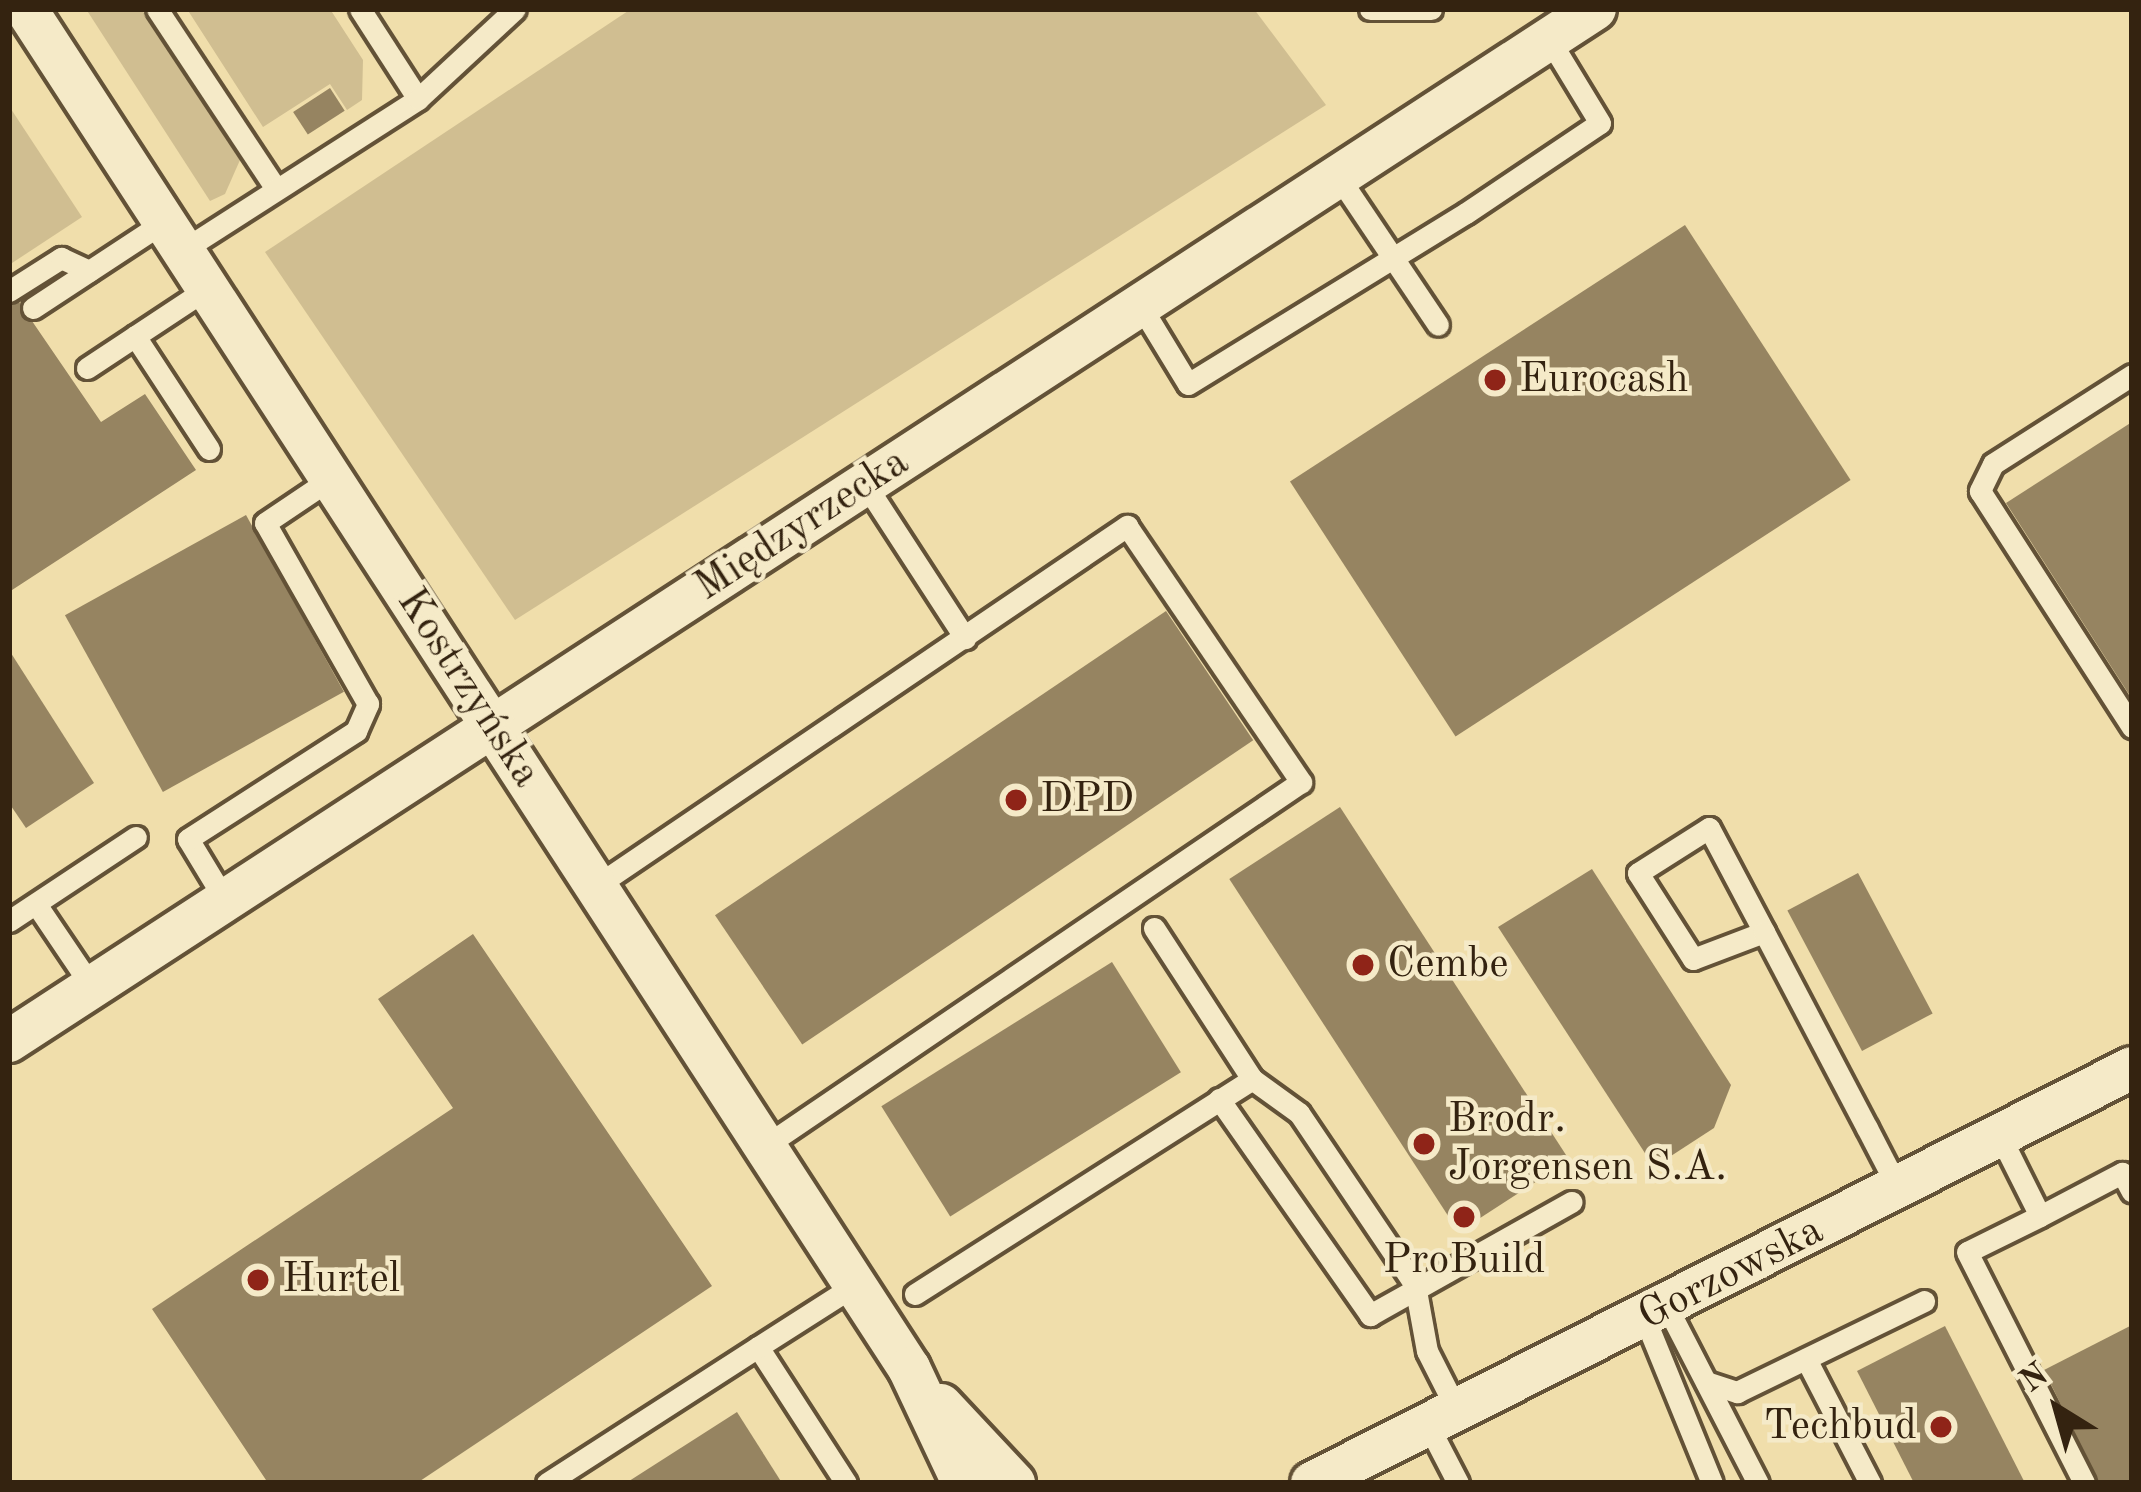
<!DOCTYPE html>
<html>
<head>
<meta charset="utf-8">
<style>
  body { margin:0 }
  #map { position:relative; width:2141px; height:1492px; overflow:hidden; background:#f0deab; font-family:"Old Standard TT",serif }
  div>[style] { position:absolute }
  .green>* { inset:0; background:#d0be91 }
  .building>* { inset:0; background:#968461; transform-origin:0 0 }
  .roads { filter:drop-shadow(3px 0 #635237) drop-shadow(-3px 0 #635237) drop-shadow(0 3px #635237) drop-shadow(0 -3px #635237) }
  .lane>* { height:21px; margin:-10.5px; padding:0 10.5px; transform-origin:10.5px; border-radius:10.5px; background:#f5eac8 }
  .street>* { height:42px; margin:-21px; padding:0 21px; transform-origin:21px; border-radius:21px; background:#f5eac8 }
  .dots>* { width:33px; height:33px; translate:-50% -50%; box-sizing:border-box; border:6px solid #f5eac8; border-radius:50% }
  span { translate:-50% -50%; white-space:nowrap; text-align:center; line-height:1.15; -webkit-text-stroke:9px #f5eac8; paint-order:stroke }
  .poi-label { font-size:42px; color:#342310 }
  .left { translate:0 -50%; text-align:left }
  .right { translate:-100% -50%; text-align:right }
  .street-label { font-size:42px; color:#342310 }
  .frame { position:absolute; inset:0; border:12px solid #342310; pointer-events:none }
  .north { position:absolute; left:1997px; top:1348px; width:120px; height:120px; -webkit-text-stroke:9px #f5eac8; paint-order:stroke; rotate:323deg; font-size:33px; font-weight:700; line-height:48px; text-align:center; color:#342310 }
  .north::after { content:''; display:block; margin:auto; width:42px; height:54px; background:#342310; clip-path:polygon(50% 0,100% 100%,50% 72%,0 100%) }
</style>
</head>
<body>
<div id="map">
  <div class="green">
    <i style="clip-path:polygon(86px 9px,141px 9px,240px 160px,225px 194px,210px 201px)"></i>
    <i style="clip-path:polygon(187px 9px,330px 9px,363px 60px,362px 100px,347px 110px,330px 84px,263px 127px)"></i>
    <i style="clip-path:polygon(631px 9px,1254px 9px,1326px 105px,515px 620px,265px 252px)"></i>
    <i style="clip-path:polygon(9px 106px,82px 217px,9px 265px)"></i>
  </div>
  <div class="building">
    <i style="left:330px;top:88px;width:27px;height:44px;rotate:57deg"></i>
    <i style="left:1685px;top:225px;width:304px;height:471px;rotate:57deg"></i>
    <i style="clip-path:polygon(19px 302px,101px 422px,145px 394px,196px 470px,9px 592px,9px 306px)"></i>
    <i style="clip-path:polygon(2132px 422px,2132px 699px,2006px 503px)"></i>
    <i style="left:246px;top:515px;width:202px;height:207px;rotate:61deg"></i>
    <i style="left:1166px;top:611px;width:156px;height:544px;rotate:56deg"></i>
    <i style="clip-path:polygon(9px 650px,94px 783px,26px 828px,9px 803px)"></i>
    <i style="left:1340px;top:807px;width:421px;height:132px;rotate:57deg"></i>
    <i style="clip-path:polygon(1592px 869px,1731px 1085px,1714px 1128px,1654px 1167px,1498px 927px)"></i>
    <i style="left:1858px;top:873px;width:159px;height:80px;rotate:62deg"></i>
    <i style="clip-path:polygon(473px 934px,712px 1286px,417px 1483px,268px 1483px,152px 1309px,453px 1108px,378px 999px)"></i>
    <i style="left:1112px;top:962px;width:130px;height:272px;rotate:58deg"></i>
    <i style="clip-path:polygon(2132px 1325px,2132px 1483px,2099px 1483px,2044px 1370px)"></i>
    <i style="clip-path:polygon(1945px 1326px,2025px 1483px,1914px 1483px,1857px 1371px)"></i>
    <i style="clip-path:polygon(737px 1412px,782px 1483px,626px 1483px)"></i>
  </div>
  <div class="roads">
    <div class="lane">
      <i style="left:157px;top:9px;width:216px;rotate:56.5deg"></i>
      <i style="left:360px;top:9px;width:107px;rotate:57.2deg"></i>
      <i style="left:1370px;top:9px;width:61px"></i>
      <i style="left:1338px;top:176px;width:179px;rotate:56.1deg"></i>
      <i style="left:183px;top:250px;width:279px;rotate:-32.7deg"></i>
      <i style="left:418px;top:99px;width:132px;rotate:-42.9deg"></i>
      <i style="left:9px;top:291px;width:62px;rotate:-32.4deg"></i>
      <i style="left:61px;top:258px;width:31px;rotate:25deg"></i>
      <i style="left:1140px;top:305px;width:92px;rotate:58.7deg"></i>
      <i style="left:1188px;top:384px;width:326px;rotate:-31.6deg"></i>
      <i style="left:1466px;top:213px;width:161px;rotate:-33.9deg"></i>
      <i style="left:1600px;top:123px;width:98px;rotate:-121.3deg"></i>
      <i style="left:33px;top:308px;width:157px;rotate:-33.3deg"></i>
      <i style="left:135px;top:336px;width:135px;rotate:56.8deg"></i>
      <i style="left:87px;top:368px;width:145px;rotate:-33.5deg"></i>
      <i style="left:2132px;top:375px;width:165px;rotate:147.4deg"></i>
      <i style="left:1993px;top:464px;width:30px;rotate:116deg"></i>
      <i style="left:1980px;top:491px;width:281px;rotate:57.2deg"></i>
      <i style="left:865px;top:484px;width:184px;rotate:57deg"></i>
      <i style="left:596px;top:886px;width:642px;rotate:-34.14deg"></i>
      <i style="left:1127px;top:526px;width:310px;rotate:55.8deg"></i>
      <i style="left:1301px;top:782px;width:648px;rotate:145.82deg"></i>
      <i style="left:225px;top:900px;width:71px;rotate:-121.2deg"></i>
      <i style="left:188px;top:839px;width:200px;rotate:-32.7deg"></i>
      <i style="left:356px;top:731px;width:30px;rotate:-66deg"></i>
      <i style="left:368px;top:704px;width:208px;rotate:-119.6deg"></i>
      <i style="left:265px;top:523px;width:81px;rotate:-33.9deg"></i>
      <i style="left:36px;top:904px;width:100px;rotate:56deg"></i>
      <i style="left:9px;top:921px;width:152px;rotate:-33.5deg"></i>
      <i style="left:1154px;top:928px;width:180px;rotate:57deg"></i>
      <i style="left:1252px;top:1079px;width:58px;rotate:35.9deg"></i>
      <i style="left:1299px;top:1113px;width:207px;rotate:56deg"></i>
      <i style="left:1415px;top:1285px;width:67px;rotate:79.7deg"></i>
      <i style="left:1427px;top:1351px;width:68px;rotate:63.1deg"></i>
      <i style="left:1764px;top:932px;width:76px;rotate:159.2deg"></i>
      <i style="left:1693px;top:959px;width:102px;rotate:-122.6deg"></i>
      <i style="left:1638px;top:873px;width:84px;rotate:-32.4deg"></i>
      <i style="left:1709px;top:828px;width:118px;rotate:62.1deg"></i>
      <i style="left:1764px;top:932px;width:221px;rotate:62.3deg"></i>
      <i style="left:1867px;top:1128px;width:68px;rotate:62.7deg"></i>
      <i style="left:1219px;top:1099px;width:264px;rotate:55deg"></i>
      <i style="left:1370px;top:1315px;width:231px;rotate:-29.3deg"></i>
      <i style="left:2000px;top:1136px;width:89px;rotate:63.4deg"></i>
      <i style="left:2040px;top:1216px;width:93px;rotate:-27.7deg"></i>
      <i style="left:2122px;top:1173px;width:21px;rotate:62deg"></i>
      <i style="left:2040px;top:1216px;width:81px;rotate:153.7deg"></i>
      <i style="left:1967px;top:1252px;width:259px;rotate:63.1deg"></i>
      <i style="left:915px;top:1294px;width:400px;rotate:-32.5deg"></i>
      <i style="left:1667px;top:1307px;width:198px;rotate:62.7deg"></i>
      <i style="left:1645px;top:1319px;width:177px;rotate:67.8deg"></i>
      <i style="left:1806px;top:1359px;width:140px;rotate:62.7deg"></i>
      <i style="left:1706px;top:1382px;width:33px;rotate:18deg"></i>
      <i style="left:1737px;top:1392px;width:208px;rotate:-25.9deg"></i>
      <i style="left:1430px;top:1429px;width:61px;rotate:62.6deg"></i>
      <i style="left:547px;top:1483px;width:251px;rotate:-32.8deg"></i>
      <i style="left:846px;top:1483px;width:162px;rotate:-122.9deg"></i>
      <i style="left:758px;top:1347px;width:115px;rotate:-32.6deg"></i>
    </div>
    <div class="street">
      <i style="left:26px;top:9px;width:1621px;rotate:56.99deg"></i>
      <i style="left:909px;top:1368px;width:127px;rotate:64.8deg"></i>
      <i style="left:9px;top:1041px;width:1892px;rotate:-33.05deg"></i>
      <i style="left:941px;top:1405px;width:107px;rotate:46.9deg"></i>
      <i style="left:1312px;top:1483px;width:919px;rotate:-26.84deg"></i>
    </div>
  </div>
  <div class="dots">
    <i style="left:1495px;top:380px;background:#8f2418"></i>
    <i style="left:1016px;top:800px;background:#8f2418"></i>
    <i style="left:1363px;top:965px;background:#8f2418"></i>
    <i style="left:1424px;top:1144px;background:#8f2418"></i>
    <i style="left:1464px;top:1217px;background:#8f2418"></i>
    <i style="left:258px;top:1280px;background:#8f2418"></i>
    <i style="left:1941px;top:1427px;background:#8f2418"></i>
  </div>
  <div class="poi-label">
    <span class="left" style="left:1519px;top:380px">Eurocash</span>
    <span class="left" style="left:1040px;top:800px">DPD</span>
    <span class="left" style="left:1387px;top:965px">Cembe</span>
    <span class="left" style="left:1448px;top:1144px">Brodr.<br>Jorgensen S.A.</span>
    <span style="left:1464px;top:1261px">ProBuild</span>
    <span class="left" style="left:282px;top:1280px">Hurtel</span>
    <span class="right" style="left:1917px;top:1427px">Techbud</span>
  </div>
  <div class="street-label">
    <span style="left:802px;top:525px;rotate:-33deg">Międzyrzecka</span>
    <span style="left:468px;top:688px;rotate:57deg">Kostrzyńska</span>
    <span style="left:1731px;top:1274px;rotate:-27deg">Gorzowska</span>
  </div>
  <div class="frame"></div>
  <div class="north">N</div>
</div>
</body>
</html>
